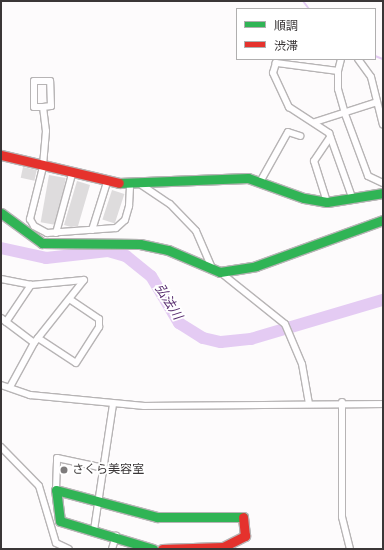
<!DOCTYPE html>
<html>
<head>
<meta charset="utf-8">
<style>
  body { margin:0 }
  #map { position:relative; width:384px; height:550px; overflow:hidden; background:#fdfbfc; font-family:"Fira Sans","Noto Sans JP",sans-serif }
  div>[style] { position:absolute }
  .stream>* { height:2px; margin:-1px; padding:0 1px; transform-origin:1px; border-radius:1px; background:#e4cbf3 }
  .river>* { height:12px; margin:-6px; padding:0 6px; transform-origin:6px; border-radius:6px; background:#e4cbf3 }
  .building>* { inset:0; background:#dedcdd; transform-origin:0 0 }
  .roads { filter:drop-shadow(1px 0 #b7b4b5) drop-shadow(-1px 0 #b7b4b5) drop-shadow(0 1px #b7b4b5) drop-shadow(0 -1px #b7b4b5) }
  .street>* { height:6px; margin:-3px; padding:0 3px; transform-origin:3px; border-radius:3px; background:#fffeff }
  .fast>* { height:9px; margin:-4.5px; padding:0 4.5px; transform-origin:4.5px; border-radius:4.5px; background:#30b455 }
  .jam>* { height:9px; margin:-4.5px; padding:0 4.5px; transform-origin:4.5px; border-radius:4.5px; background:#e5322d }
  .dots>* { width:11px; height:11px; translate:-50% -50%; box-sizing:border-box; border:2px solid #fff; border-radius:50% }
  span { translate:-50% -50%; white-space:nowrap; text-align:center; line-height:1.15; -webkit-text-stroke:3.5px #fff; paint-order:stroke }
  .poi-label { font-size:12px; color:#3a3637 }
  .left { translate:0 -50%; text-align:left }
  .water-label { font-size:13px; color:#562b6d; font-style:italic }
  .frame { position:absolute; inset:0; border:2px solid #3a3637; pointer-events:none }
  .legend { position:absolute; left:236px; top:8px; width:140px; height:52px; box-sizing:border-box; background:#fff; border:1px solid #b0afaf; margin:0; padding:5px 7px; list-style:none; font-size:12px; color:#3a3637 }
  .legend li { display:flex; align-items:center; gap:8px; height:20px }
  .legend b { width:20px; border:1px solid #b0afaf }
</style>
</head>
<body>
<div id="map">
  <div class="stream">
    <i style="left:303px;top:1px;width:10px;rotate:53deg"></i>
    <i style="left:375px;top:56px;width:9px;rotate:21deg"></i>
  </div>
  <div class="river">
    <i style="left:1px;top:248px;width:46px;rotate:12.5deg"></i>
    <i style="left:46px;top:258px;width:62px;rotate:-6.4deg"></i>
    <i style="left:108px;top:251px;width:19px;rotate:16deg"></i>
    <i style="left:126px;top:256px;width:32px;rotate:39deg"></i>
    <i style="left:151px;top:276px;width:55px;rotate:59.2deg"></i>
    <i style="left:179px;top:323px;width:28px;rotate:32deg"></i>
    <i style="left:203px;top:338px;width:18px;rotate:13deg"></i>
    <i style="left:221px;top:342px;width:30px;rotate:-6deg"></i>
    <i style="left:251px;top:339px;width:138px;rotate:-16.5deg"></i>
  </div>
  <div class="building">
    <i style="left:23px;top:167px;width:14px;height:11px;rotate:12deg"></i>
    <i style="left:49px;top:175px;width:17px;height:48px;rotate:10deg"></i>
    <i style="clip-path:polygon(77px 181px,90px 185px,78px 226px,71px 227px,64px 225px)"></i>
    <i style="left:112px;top:190px;width:13px;height:31px;rotate:18deg"></i>
  </div>
  <div class="roads">
    <div class="street">
      <i style="left:341px;top:59px;width:12px;rotate:104deg"></i>
      <i style="left:338px;top:71px;width:63px;rotate:-172.6deg"></i>
      <i style="left:276px;top:63px;width:10px;rotate:107deg"></i>
      <i style="left:273px;top:73px;width:38px;rotate:65deg"></i>
      <i style="left:289px;top:107px;width:48px;rotate:33deg"></i>
      <i style="left:329px;top:133px;width:71px;rotate:70.3deg"></i>
      <i style="left:358px;top:59px;width:22px;rotate:54deg"></i>
      <i style="left:371px;top:77px;width:49px;rotate:76deg"></i>
      <i style="left:338px;top:71px;width:18px;rotate:90deg"></i>
      <i style="left:338px;top:89px;width:26px;rotate:74deg"></i>
      <i style="left:345px;top:114px;width:66px;rotate:69.6deg"></i>
      <i style="left:368px;top:176px;width:17px;rotate:25deg"></i>
      <i style="left:43px;top:107px;width:8px;rotate:-7deg"></i>
      <i style="left:51px;top:106px;width:25px;rotate:-92deg"></i>
      <i style="left:50px;top:81px;width:16px;rotate:180deg"></i>
      <i style="left:34px;top:81px;width:26px;rotate:90deg"></i>
      <i style="left:34px;top:107px;width:9px"></i>
      <i style="left:43px;top:107px;width:24px;rotate:83deg"></i>
      <i style="left:46px;top:131px;width:36px;rotate:95deg"></i>
      <i style="left:43px;top:167px;width:54px;rotate:104deg"></i>
      <i style="left:30px;top:219px;width:8px;rotate:60deg"></i>
      <i style="left:34px;top:226px;width:15px;rotate:28deg"></i>
      <i style="left:47px;top:233px;width:69px;rotate:-4.1deg"></i>
      <i style="left:116px;top:228px;width:12px;rotate:-42deg"></i>
      <i style="left:125px;top:220px;width:15px;rotate:-74deg"></i>
      <i style="left:129px;top:206px;width:22px;rotate:-87deg"></i>
      <i style="left:315px;top:122px;width:65px;rotate:-17.9deg"></i>
      <i style="left:260px;top:182px;width:57px;rotate:-60.8deg"></i>
      <i style="left:288px;top:132px;width:13px;rotate:18deg"></i>
      <i style="left:140px;top:184px;width:36px;rotate:34deg"></i>
      <i style="left:170px;top:204px;width:37px;rotate:46deg"></i>
      <i style="left:196px;top:231px;width:40px;rotate:66.6deg"></i>
      <i style="left:327px;top:202px;width:43px;rotate:-107.6deg"></i>
      <i style="left:314px;top:161px;width:29px;rotate:-56deg"></i>
      <i style="left:92px;top:230px;width:50px;rotate:-72.6deg"></i>
      <i style="left:56px;top:233px;width:61px;rotate:-74.8deg"></i>
      <i style="left:220px;top:272px;width:83px;rotate:38.7deg"></i>
      <i style="left:285px;top:324px;width:43px;rotate:67deg"></i>
      <i style="left:302px;top:364px;width:39px;rotate:80deg"></i>
      <i style="left:1px;top:279px;width:31px;rotate:11deg"></i>
      <i style="left:31px;top:285px;width:53px;rotate:-5.4deg"></i>
      <i style="left:84px;top:280px;width:80px;rotate:128.4deg"></i>
      <i style="left:34px;top:343px;width:50px;rotate:118.6deg"></i>
      <i style="left:1px;top:318px;width:41px;rotate:37.1deg"></i>
      <i style="left:6px;top:322px;width:45px;rotate:-56deg"></i>
      <i style="left:38px;top:338px;width:45px;rotate:33.3deg"></i>
      <i style="left:76px;top:363px;width:43px;rotate:-57.4deg"></i>
      <i style="left:99px;top:327px;width:8px;rotate:-90deg"></i>
      <i style="left:99px;top:319px;width:34px;rotate:-146deg"></i>
      <i style="left:1px;top:385px;width:31px;rotate:19deg"></i>
      <i style="left:30px;top:395px;width:115px;rotate:5.5deg"></i>
      <i style="left:144px;top:406px;width:239px;rotate:-0.5deg"></i>
      <i style="left:342px;top:402px;width:115px;rotate:90deg"></i>
      <i style="left:342px;top:517px;width:33px;rotate:76deg"></i>
      <i style="left:1px;top:447px;width:54px;rotate:45.7deg"></i>
      <i style="left:39px;top:486px;width:59px;rotate:73.4deg"></i>
      <i style="left:56px;top:543px;width:14px;rotate:25deg"></i>
      <i style="left:56px;top:490px;width:32px;rotate:-88deg"></i>
      <i style="left:57px;top:458px;width:48px;rotate:12deg"></i>
      <i style="left:94px;top:530px;width:127px;rotate:-81.4deg"></i>
      <i style="left:112px;top:549px;width:14px;rotate:-73deg"></i>
    </div>
    <div class="fast">
      <i style="left:119px;top:183px;width:129px;rotate:-2.2deg"></i>
      <i style="left:248px;top:178px;width:59px;rotate:19.7deg"></i>
      <i style="left:304px;top:198px;width:23px;rotate:10deg"></i>
      <i style="left:327px;top:202px;width:57px;rotate:-9.1deg"></i>
      <i style="left:1px;top:213px;width:51px;rotate:36.2deg"></i>
      <i style="left:42px;top:243px;width:98px;rotate:0.6deg"></i>
      <i style="left:140px;top:244px;width:29px;rotate:12deg"></i>
      <i style="left:168px;top:250px;width:56px;rotate:22.9deg"></i>
      <i style="left:220px;top:272px;width:36px;rotate:-9deg"></i>
      <i style="left:256px;top:266px;width:135px;rotate:-19.9deg"></i>
      <i style="left:153px;top:549px;width:97px;rotate:-163.2deg"></i>
      <i style="left:60px;top:521px;width:31px;rotate:-97deg"></i>
      <i style="left:56px;top:490px;width:105px;rotate:15deg"></i>
      <i style="left:157px;top:517px;width:86px"></i>
    </div>
    <div class="jam">
      <i style="left:1px;top:155px;width:121px;rotate:13.3deg"></i>
      <i style="left:162px;top:549px;width:61px;rotate:-1.9deg"></i>
      <i style="left:223px;top:547px;width:25px;rotate:-27deg"></i>
      <i style="left:245px;top:536px;width:19px;rotate:-96deg"></i>
    </div>
  </div>
  <div class="dots">
    <i style="left:64px;top:470px;background:#7e7b7c"></i>
  </div>
  <div class="poi-label">
    <span class="left" style="left:72px;top:470px">さくら美容室</span>
  </div>
  <div class="water-label">
    <span style="left:168px;top:302px;rotate:58deg">弘法川</span>
  </div>
  <div class="frame"></div>
  <ul class="legend">
  <li><b style="height:5px;background:#30b455"></b>順調</li>
  <li><b style="height:5px;background:#e5322d"></b>渋滞</li>
  </ul>
</div>
</body>
</html>
